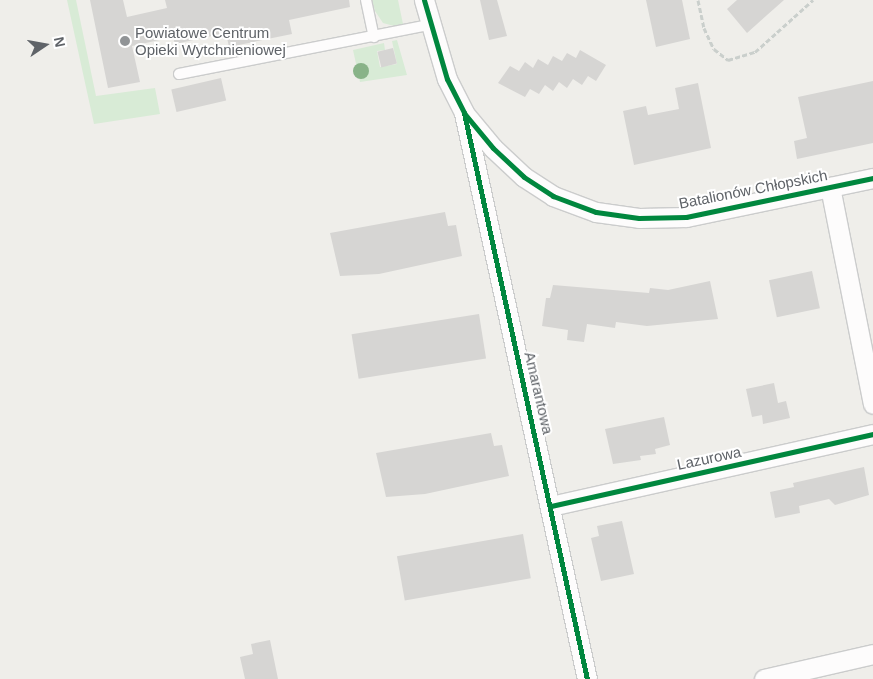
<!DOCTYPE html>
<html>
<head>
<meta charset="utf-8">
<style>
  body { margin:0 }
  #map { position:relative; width:873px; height:679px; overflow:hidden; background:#efeeea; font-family:Helvetica,sans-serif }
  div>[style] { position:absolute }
  .green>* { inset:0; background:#d8ebd6 }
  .building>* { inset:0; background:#d6d5d3; transform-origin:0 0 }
  .path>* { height:3px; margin-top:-1.5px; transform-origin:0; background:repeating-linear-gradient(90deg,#cacfcc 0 5px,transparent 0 7.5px) }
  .roads { filter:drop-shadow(1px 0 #cbcccc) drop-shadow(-1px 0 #cbcccc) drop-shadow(0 1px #cbcccc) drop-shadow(0 -1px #cbcccc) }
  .service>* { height:10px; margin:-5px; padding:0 5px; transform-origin:5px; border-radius:5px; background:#fdfcfc }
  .minor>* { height:19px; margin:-9.5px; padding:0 9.5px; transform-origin:9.5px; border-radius:9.5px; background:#fdfcfc }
  .cycleway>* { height:5px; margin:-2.5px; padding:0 2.5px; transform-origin:2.5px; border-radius:2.5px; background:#00873e }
  .trees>* { width:16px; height:16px; margin:-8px; border-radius:50%; background:#88b388 }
  .dots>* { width:14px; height:14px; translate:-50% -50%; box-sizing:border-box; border:2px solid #fff; border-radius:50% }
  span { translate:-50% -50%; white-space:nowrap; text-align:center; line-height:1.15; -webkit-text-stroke:4px #fff; paint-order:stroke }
  .poi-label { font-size:15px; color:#5f6368 }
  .left { translate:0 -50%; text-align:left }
  .street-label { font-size:15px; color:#5f6368 }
  .north { position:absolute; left:20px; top:20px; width:50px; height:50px; -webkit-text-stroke:4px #fff; paint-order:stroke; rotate:78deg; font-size:14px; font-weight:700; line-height:20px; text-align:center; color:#5f6368 }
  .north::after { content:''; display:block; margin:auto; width:18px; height:22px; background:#5f6368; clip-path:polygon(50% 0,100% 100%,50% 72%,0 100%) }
</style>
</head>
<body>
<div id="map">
  <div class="green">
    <i style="clip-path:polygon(67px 0,76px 0,96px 96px,155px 88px,160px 114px,94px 124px)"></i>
    <i style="clip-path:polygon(372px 0,398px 0,403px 24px,394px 26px,383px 23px,375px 11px)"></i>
    <i style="clip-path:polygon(397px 40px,407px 75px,360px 82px,353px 50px,384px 43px,385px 50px,377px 51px,380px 67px,397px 64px,392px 41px)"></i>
  </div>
  <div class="building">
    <i style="clip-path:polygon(90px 0,123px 0,127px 17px,167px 8px,165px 0,349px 0,350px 7px,289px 20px,292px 34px,229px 47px,226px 33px,175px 44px,173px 37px,132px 46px,140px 82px,108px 88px)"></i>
    <i style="clip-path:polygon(480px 0,497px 0,507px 36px,489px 40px)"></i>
    <i style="clip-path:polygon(646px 0,682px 0,690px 39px,656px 47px)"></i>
    <i style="clip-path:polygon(737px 0,784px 0,747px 33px,727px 9px)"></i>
    <i style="left:393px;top:48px;width:16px;height:16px;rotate:76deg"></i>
    <i style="clip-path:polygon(580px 50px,606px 65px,596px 81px,588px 76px,582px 85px,573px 79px,567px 88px,559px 82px,553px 91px,545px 85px,539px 94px,530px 89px,525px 97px,498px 83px,510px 66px,519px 71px,525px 62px,533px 68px,538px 59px,548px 65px,553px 56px,562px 61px,567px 53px,576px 58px)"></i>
    <i style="left:221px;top:78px;width:23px;height:51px;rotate:77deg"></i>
    <i style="clip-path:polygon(873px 81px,873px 143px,797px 159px,794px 141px,807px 138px,798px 97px)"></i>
    <i style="clip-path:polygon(698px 83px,711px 148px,634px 165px,623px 111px,646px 106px,648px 115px,679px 109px,675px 88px)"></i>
    <i style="clip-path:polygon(445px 212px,448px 226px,456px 225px,462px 256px,379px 274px,340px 276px,330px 233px)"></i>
    <i style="left:812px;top:271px;width:38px;height:44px;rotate:78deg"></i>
    <i style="clip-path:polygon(710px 281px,718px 319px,647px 326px,616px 322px,615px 328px,587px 324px,584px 342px,567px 340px,568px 330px,542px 326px,546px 298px,550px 298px,553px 285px,649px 293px,650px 288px,668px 290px)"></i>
    <i style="left:479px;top:314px;width:45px;height:129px;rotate:81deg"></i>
    <i style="clip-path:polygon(774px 383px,778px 403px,786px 401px,790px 418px,763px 424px,762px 415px,752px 417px,746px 389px)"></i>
    <i style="clip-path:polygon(664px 417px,670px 445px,655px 449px,656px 454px,640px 456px,641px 460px,613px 464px,605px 429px)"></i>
    <i style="clip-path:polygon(491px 433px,494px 446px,502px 445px,509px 476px,425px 494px,386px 497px,376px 453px)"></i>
    <i style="clip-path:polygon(864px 467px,869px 495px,835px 505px,829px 499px,799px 506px,800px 513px,775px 518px,770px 492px,794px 487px,793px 483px)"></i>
    <i style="clip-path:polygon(622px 521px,634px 574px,601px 581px,591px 538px,599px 536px,597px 526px)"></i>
    <i style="left:523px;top:534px;width:45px;height:128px;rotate:80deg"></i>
    <i style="clip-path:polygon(270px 640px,278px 679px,245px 679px,240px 657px,253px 654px,251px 644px)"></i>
  </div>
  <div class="path">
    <i style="left:698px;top:0;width:29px;rotate:78deg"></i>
    <i style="left:704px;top:28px;width:23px;rotate:65deg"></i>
    <i style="left:714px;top:49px;width:18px;rotate:38deg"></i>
    <i style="left:728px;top:60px;width:28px;rotate:-17deg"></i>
    <i style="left:755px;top:52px;width:78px;rotate:-41.9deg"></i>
  </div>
  <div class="roads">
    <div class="service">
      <i style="left:366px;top:0;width:38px;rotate:78deg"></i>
      <i style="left:179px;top:74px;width:255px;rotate:-11.1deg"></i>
    </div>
    <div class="minor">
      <i style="left:424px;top:0;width:82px;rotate:73.8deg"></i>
      <i style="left:447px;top:79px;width:38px;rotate:63deg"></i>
      <i style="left:464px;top:113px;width:45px;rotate:50.4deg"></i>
      <i style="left:493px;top:148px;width:42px;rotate:43.1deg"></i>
      <i style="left:524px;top:177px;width:35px;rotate:33deg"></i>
      <i style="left:553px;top:196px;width:46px;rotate:20.4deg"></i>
      <i style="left:596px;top:212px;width:43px;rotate:7.9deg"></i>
      <i style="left:639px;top:218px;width:47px;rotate:-1.2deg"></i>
      <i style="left:686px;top:217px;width:191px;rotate:-11.8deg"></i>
      <i style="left:464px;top:113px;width:579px;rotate:77.74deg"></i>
      <i style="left:830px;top:187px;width:221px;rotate:78.8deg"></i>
      <i style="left:551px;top:506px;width:330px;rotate:-12.6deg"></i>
      <i style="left:764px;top:679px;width:112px;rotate:-12.9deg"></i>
    </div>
  </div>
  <div class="cycleway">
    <i style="left:424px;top:0;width:82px;rotate:73.8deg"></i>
    <i style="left:447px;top:79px;width:38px;rotate:63deg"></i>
    <i style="left:464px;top:113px;width:45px;rotate:50.4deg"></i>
    <i style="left:493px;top:148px;width:42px;rotate:43.1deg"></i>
    <i style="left:524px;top:177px;width:35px;rotate:33deg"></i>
    <i style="left:553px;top:196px;width:46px;rotate:20.4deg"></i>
    <i style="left:596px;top:212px;width:43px;rotate:7.9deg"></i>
    <i style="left:639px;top:218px;width:47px;rotate:-1.2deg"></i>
    <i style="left:686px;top:217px;width:191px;rotate:-11.8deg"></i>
    <i style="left:464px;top:113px;width:579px;rotate:77.74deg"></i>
    <i style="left:551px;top:506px;width:330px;rotate:-12.6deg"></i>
  </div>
  <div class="trees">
    <i style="left:361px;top:71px"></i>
  </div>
  <div class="dots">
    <i style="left:125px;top:41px;background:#919496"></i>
  </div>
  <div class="poi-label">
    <span class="left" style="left:135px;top:41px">Powiatowe Centrum<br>Opieki Wytchnieniowej</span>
  </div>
  <div class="street-label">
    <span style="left:753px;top:189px;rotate:-11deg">Batalionów Chłopskich</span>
    <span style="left:539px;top:393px;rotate:77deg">Amarantowa</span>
    <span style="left:709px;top:458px;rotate:-12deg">Lazurowa</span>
  </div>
  <div class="north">N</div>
</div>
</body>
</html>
